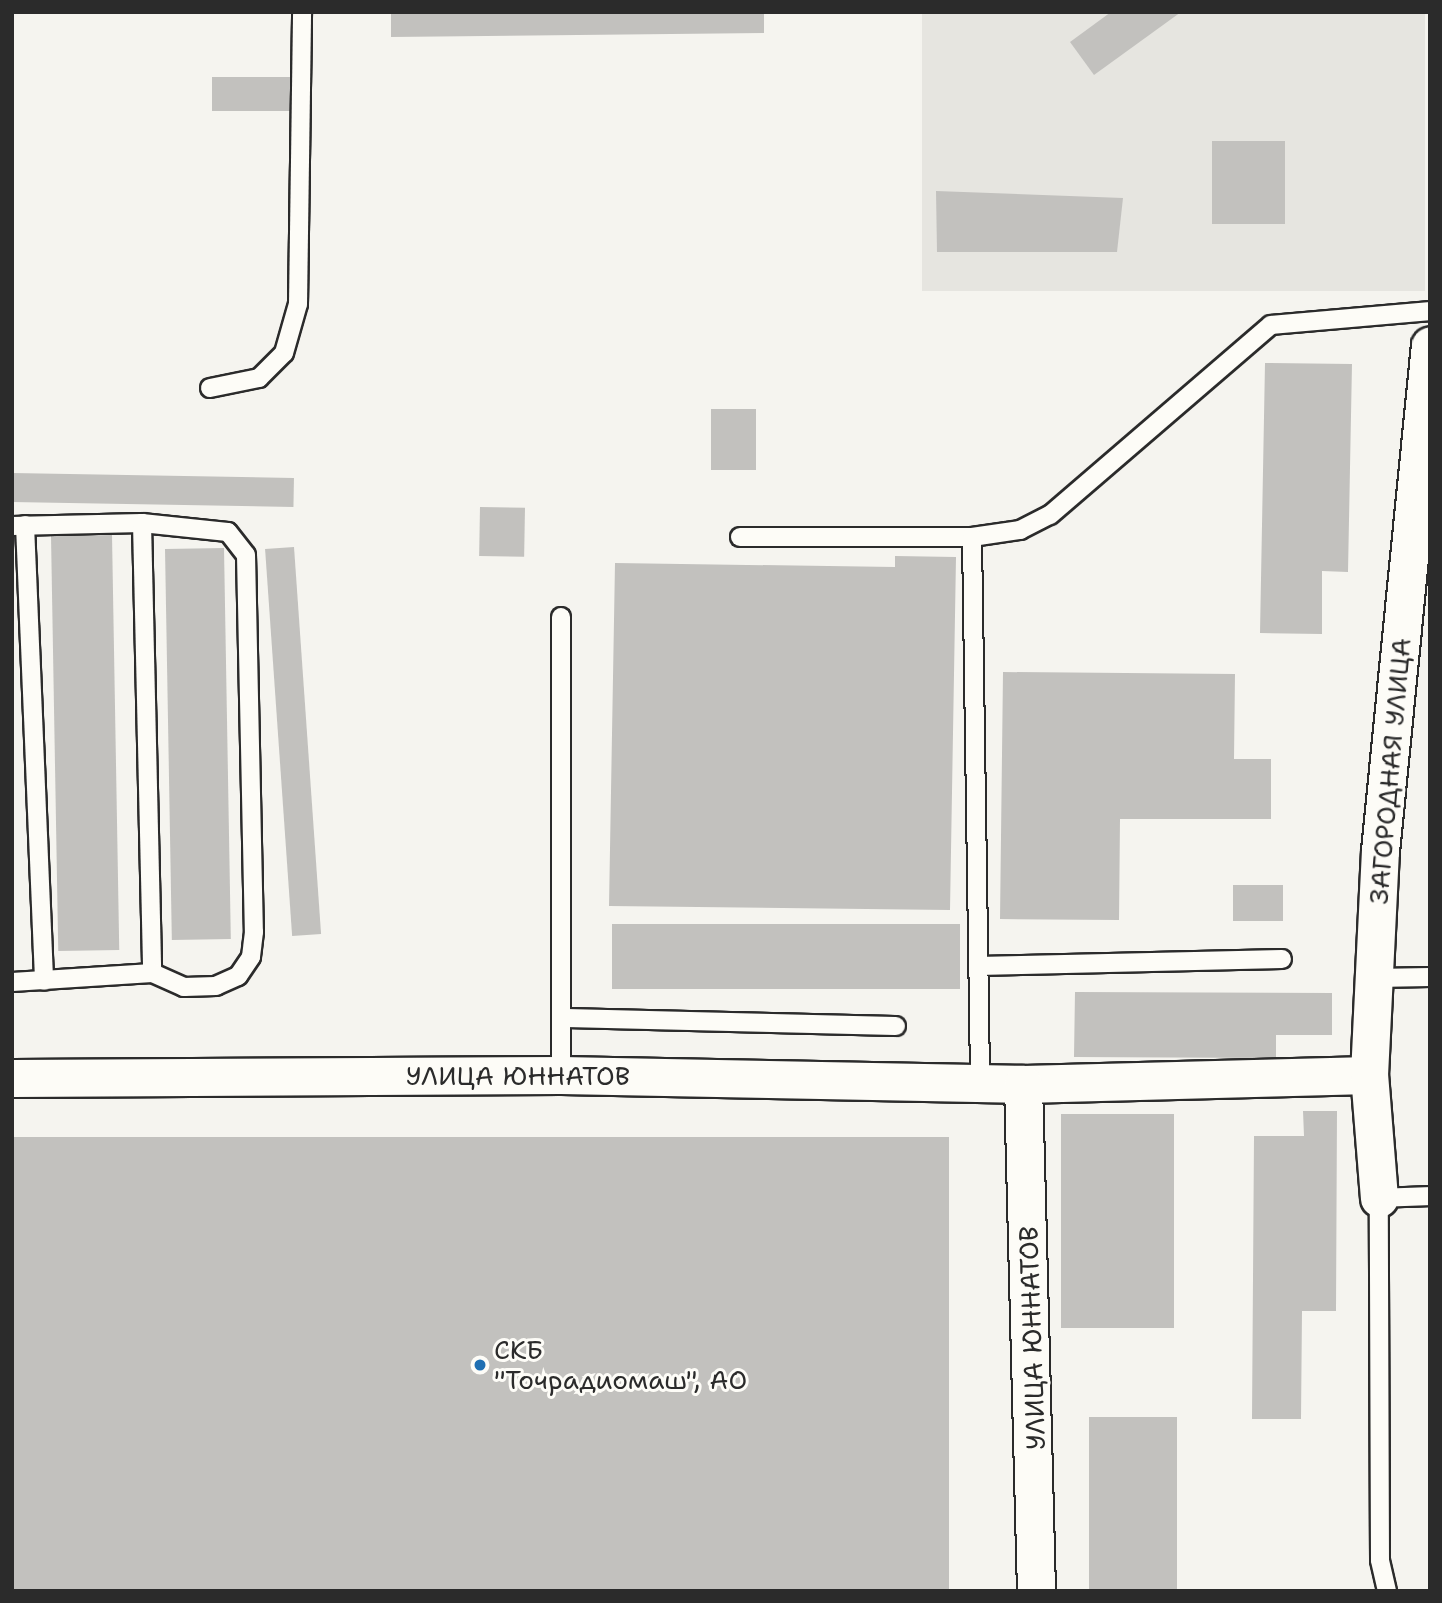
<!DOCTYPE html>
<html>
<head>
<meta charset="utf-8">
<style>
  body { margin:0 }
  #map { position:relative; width:1442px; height:1603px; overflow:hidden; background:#f5f4ef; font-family:"Shantell Sans",sans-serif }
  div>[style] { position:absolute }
  .built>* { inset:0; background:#e6e5e0; transform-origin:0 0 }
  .building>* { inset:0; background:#c2c1be; transform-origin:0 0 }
  .roads { filter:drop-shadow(2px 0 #2b2b2b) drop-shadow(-2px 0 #2b2b2b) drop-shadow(0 2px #2b2b2b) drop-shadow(0 -2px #2b2b2b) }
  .service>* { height:18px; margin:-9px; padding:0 9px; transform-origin:9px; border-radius:9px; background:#fdfcf7 }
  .minor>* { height:37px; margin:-18.5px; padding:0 18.5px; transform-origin:18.5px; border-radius:18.5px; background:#fdfcf7 }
  .dots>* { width:19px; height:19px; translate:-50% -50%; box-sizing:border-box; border:4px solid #fdfcf7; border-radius:50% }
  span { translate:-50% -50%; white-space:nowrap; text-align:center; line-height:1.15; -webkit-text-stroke:6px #fdfcf7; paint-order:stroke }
  .street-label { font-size:26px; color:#2b2b2b }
  .poi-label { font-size:26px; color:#2b2b2b }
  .left { translate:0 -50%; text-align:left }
  .frame { position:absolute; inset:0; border:14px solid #2b2b2b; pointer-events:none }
</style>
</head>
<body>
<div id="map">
  <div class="built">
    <i style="left:922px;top:12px;width:503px;height:279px"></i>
  </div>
  <div class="building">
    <i style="clip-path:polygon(391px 12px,764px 12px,764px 33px,391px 37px)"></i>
    <i style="clip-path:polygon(1111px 12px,1181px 12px,1094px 75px,1070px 42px)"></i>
    <i style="left:290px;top:77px;width:34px;height:78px;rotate:90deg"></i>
    <i style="left:1285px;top:141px;width:83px;height:73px;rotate:90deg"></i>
    <i style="clip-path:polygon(936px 191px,1123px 198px,1117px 252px,937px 252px)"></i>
    <i style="clip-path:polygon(1265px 363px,1352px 364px,1348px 572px,1322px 571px,1322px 634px,1260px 633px)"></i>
    <i style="left:756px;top:409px;width:61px;height:45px;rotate:90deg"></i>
    <i style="left:12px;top:473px;width:282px;height:29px;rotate:1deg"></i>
    <i style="left:480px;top:507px;width:45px;height:49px;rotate:1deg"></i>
    <i style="left:112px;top:535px;width:415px;height:61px;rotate:89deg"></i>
    <i style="left:294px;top:547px;width:388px;height:29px;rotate:86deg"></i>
    <i style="left:224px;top:548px;width:391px;height:59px;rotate:89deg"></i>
    <i style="clip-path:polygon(895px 556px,956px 557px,950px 910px,609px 906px,615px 563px,895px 567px)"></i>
    <i style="clip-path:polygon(1003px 672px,1235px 674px,1234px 759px,1271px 759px,1271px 819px,1120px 819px,1119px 920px,1000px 919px)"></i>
    <i style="left:1233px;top:885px;width:50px;height:36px"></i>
    <i style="left:960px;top:924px;width:65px;height:348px;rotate:90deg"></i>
    <i style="clip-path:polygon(1075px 992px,1332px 993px,1332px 1035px,1276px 1035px,1276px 1058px,1074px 1057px)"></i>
    <i style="clip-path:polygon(1303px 1111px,1337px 1111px,1336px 1311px,1302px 1311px,1301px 1419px,1252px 1419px,1254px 1136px,1304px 1136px)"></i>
    <i style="left:1061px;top:1114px;width:113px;height:214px"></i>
    <i style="left:12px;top:1137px;width:937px;height:454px"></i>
    <i style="left:1089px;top:1417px;width:88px;height:174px"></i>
  </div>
  <div class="roads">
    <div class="service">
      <i style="left:210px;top:388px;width:50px;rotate:-11.5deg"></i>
      <i style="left:259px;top:378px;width:35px;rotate:-45deg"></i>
      <i style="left:284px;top:353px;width:51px;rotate:-74.1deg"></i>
      <i style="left:298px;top:304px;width:292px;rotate:-89.2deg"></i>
      <i style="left:142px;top:523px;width:450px;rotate:88.7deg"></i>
      <i style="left:25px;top:525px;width:456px;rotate:87.6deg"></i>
      <i style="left:12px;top:526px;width:130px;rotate:-1.3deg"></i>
      <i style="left:142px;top:523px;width:86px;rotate:6deg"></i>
      <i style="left:228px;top:532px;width:29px;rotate:52deg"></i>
      <i style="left:246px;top:555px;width:377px;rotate:88.8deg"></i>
      <i style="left:254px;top:932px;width:25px;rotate:97deg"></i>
      <i style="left:251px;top:957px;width:23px;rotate:124deg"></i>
      <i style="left:238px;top:976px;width:24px;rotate:156deg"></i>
      <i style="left:216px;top:986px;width:32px;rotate:178deg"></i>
      <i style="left:184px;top:987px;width:35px;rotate:-156deg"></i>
      <i style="left:152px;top:973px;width:140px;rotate:176.3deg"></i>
      <i style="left:740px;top:537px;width:232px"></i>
      <i style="left:972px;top:537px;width:49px;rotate:-8.3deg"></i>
      <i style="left:1020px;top:530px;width:34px;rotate:-27deg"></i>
      <i style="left:1050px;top:515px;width:291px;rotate:-40.7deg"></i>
      <i style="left:1271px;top:325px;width:160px;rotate:-5deg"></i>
      <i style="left:972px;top:537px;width:542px;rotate:89.15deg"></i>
      <i style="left:978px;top:966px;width:304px;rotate:-1.3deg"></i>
      <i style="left:1375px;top:978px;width:55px;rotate:-1deg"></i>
      <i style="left:565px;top:1018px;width:331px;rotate:1.4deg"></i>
      <i style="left:561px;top:1075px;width:458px;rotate:-90deg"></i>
      <i style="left:1387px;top:1591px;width:32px;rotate:-103deg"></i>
      <i style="left:1380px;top:1560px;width:362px;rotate:-90.2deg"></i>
      <i style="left:1379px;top:1198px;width:51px;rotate:-2.2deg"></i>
    </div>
    <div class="minor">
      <i style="left:12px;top:1078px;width:549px;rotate:-0.31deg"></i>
      <i style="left:561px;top:1075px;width:462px;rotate:1.1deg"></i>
      <i style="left:1023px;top:1084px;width:346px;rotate:-1.5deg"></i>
      <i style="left:1023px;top:1084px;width:507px;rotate:88.53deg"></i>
      <i style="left:1379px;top:1198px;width:123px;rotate:-94.6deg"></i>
      <i style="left:1369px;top:1075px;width:224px;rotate:-87.2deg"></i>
      <i style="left:1380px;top:851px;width:508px;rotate:-84.36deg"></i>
    </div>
  </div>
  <div class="dots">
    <i style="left:480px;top:1365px;background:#1f6fb2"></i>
  </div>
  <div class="street-label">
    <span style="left:1390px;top:771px;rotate:-85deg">ЗАГОРОДНАЯ УЛИЦА</span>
    <span style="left:518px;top:1076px">УЛИЦА ЮННАТОВ</span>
    <span style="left:1032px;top:1338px;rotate:-92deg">УЛИЦА ЮННАТОВ</span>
  </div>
  <div class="poi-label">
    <span class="left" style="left:494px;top:1365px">СКБ<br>"Точрадиомаш", АО</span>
  </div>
  <div class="frame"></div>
</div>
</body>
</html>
